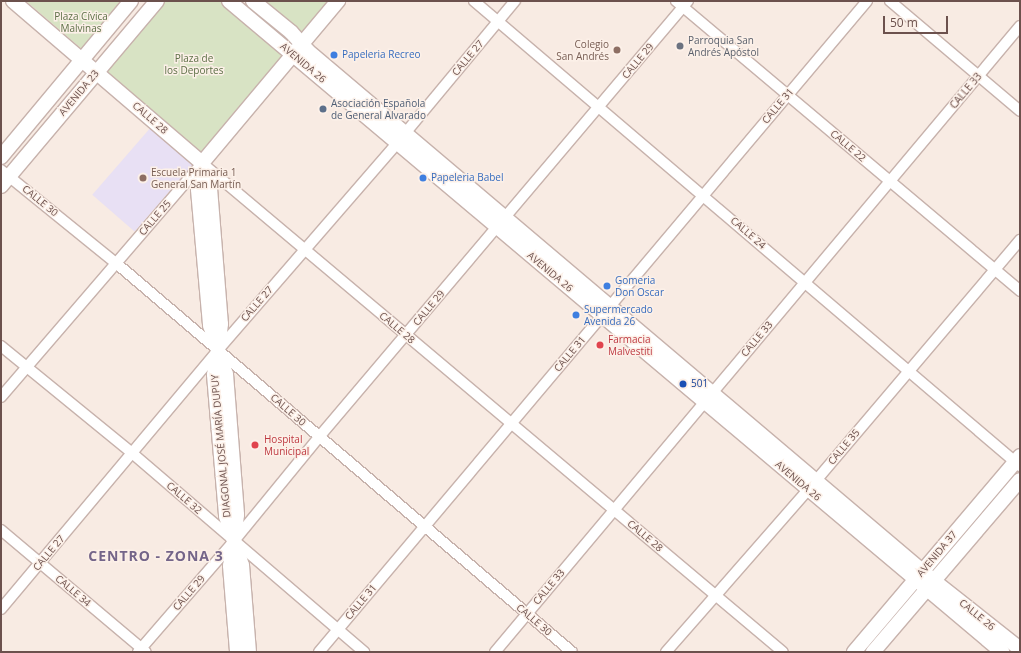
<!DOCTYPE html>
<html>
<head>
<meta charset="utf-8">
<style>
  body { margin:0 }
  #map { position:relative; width:1021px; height:653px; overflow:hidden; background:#f8ebe3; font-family:"Open Sans",sans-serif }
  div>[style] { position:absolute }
  .education>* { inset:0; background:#e8e0f4; transform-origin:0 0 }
  .green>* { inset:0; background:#d8e3c4 }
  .roads { filter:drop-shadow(1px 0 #c7b2ac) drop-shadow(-1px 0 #c7b2ac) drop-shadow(0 1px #c7b2ac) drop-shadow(0 -1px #c7b2ac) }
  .street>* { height:10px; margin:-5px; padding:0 5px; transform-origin:5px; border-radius:5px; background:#fff }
  .secondary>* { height:14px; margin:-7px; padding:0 7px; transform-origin:7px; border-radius:7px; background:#fff }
  .dots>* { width:11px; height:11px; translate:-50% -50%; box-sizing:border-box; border:2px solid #fcf0e8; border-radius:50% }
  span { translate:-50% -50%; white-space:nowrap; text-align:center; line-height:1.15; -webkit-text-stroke:3px #fcf0e8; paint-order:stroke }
  .park-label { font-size:10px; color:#5d7047 }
  .worship-label { font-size:10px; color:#5b616d }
  .left { translate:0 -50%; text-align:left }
  .education-label { font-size:10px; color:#785e54 }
  .right { translate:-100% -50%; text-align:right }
  .shop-label { font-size:10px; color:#366cbe }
  .street-label { font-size:10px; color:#6c514d }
  .service-label { font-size:10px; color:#4e5e75 }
  .health-label { font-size:10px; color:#be3a42 }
  .transit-label { font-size:10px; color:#164399 }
  .district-label { font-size:14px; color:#746589; font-weight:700; letter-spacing:1px }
  .frame { position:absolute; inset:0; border:2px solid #6c514d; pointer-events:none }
  .scale { position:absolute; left:883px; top:16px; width:65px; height:18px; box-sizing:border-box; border:2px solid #6c514d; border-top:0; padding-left:5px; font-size:12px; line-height:14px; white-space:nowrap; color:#6c514d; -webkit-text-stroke:3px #fcf0e8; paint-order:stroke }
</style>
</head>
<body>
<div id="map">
  <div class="education">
    <i style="left:152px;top:126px;width:56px;height:91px;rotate:41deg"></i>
  </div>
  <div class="green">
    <i style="clip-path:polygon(26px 1px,124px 1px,83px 50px)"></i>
    <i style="clip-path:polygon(164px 1px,222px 1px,285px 55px,202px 153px,105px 70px)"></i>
    <i style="clip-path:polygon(262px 1px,331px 1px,302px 35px)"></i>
  </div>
  <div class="roads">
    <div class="street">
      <i style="left:474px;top:1px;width:717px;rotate:40.42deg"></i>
      <i style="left:676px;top:1px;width:450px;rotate:40.1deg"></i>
      <i style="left:890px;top:1px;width:170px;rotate:40.2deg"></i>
      <i style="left:1px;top:170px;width:148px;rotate:39deg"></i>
      <i style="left:116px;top:263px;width:599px;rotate:40.47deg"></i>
      <i style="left:1px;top:346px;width:169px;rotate:39.2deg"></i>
      <i style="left:132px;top:453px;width:306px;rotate:40.6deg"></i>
      <i style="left:1px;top:397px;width:308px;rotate:-49.3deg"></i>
      <i style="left:202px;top:163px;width:759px;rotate:40.09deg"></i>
      <i style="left:1px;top:530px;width:189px;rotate:40.1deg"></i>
      <i style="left:1px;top:609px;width:338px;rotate:-50deg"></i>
      <i style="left:218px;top:350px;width:274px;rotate:-49.1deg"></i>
      <i style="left:397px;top:143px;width:185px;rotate:-50.3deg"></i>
      <i style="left:138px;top:652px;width:147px;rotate:-49.1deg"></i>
      <i style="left:234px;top:541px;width:134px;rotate:-50.7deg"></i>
      <i style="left:319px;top:437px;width:571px;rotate:-49.76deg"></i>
      <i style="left:319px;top:652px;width:851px;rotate:-49.91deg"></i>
      <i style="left:495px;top:652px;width:817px;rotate:-50.01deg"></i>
      <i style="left:666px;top:652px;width:215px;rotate:-48.8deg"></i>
      <i style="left:808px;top:490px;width:328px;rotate:-49.7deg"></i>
    </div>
    <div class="secondary">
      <i style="left:13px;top:1px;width:249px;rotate:40.6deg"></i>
      <i style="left:229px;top:1px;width:1011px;rotate:40.1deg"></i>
      <i style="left:253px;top:1px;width:49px;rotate:39.2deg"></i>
      <i style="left:291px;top:32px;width:25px;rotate:48deg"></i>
      <i style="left:308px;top:51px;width:820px;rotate:40.25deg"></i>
      <i style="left:934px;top:581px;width:110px;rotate:38.3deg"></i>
      <i style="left:1px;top:157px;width:203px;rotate:-50.2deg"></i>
      <i style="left:202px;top:163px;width:26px;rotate:72deg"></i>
      <i style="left:210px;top:188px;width:136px;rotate:85.4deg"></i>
      <i style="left:221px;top:324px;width:26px;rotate:97deg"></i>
      <i style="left:218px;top:350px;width:25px;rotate:72deg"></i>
      <i style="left:226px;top:374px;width:141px;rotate:85.5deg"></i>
      <i style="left:237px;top:515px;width:26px;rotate:97deg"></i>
      <i style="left:234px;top:541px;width:25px;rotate:72deg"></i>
      <i style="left:242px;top:565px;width:87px;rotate:85.4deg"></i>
      <i style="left:202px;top:163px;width:212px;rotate:-50deg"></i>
      <i style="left:202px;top:168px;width:22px;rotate:100deg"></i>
      <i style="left:198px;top:190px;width:136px;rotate:84.9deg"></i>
      <i style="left:210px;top:325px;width:26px;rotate:72deg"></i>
      <i style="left:218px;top:350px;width:25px;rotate:99deg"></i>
      <i style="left:214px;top:375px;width:142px;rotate:85.1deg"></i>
      <i style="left:226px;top:516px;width:26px;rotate:72deg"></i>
      <i style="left:234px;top:541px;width:25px;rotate:99deg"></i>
      <i style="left:230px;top:566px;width:86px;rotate:85.3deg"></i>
      <i style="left:1px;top:186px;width:242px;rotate:-49.9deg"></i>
      <i style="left:854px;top:652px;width:257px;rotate:-49.7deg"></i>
      <i style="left:873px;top:652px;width:226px;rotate:-49.5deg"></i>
    </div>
  </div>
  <div class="dots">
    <i style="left:680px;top:46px;background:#6b7280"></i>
    <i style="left:617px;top:50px;background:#8d6e63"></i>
    <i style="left:334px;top:55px;background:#3f7fe0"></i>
    <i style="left:323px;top:109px;background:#5c6f8a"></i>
    <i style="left:143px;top:178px;background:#8d6e63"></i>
    <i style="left:423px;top:178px;background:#3f7fe0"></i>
    <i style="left:607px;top:286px;background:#3f7fe0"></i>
    <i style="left:576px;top:315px;background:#3f7fe0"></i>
    <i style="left:600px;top:345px;background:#e0444e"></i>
    <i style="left:683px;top:384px;background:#1a4fb4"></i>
    <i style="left:255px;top:445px;background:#e0444e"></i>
  </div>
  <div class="park-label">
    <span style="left:81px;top:22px">Plaza Cívica<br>Malvinas</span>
    <span style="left:194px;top:64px">Plaza de<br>los Deportes</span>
  </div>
  <div class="worship-label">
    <span class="left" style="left:688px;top:46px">Parroquia San<br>Andrés Apóstol</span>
  </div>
  <div class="education-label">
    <span class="right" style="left:609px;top:50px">Colegio<br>San Andrés</span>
    <span class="left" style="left:151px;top:178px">Escuela Primaria 1<br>General San Martín</span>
  </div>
  <div class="shop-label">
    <span class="left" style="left:342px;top:55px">Papeleria Recreo</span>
    <span class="left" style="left:431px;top:178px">Papeleria Babel</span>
    <span class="left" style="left:615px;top:286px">Gomeria<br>Don Oscar</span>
    <span class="left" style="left:584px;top:315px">Supermercado<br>Avenida 26</span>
  </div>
  <div class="street-label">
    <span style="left:468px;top:58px;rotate:-50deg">CALLE 27</span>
    <span style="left:638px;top:61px;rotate:-50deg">CALLE 29</span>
    <span style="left:303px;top:63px;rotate:40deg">AVENIDA 26</span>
    <span style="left:966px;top:91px;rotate:-50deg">CALLE 33</span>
    <span style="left:79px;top:93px;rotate:-50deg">AVENIDA 23</span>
    <span style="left:778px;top:106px;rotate:-50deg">CALLE 31</span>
    <span style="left:150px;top:118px;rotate:41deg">CALLE 28</span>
    <span style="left:848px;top:146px;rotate:40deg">CALLE 22</span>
    <span style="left:40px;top:201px;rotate:39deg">CALLE 30</span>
    <span style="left:155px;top:218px;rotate:-49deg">CALLE 25</span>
    <span style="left:748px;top:233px;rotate:41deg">CALLE 24</span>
    <span style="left:550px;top:272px;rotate:40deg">AVENIDA 26</span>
    <span style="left:257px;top:304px;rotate:-49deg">CALLE 27</span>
    <span style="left:429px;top:308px;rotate:-50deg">CALLE 29</span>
    <span style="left:397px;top:328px;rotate:40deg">CALLE 28</span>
    <span style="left:757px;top:339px;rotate:-50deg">CALLE 33</span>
    <span style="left:570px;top:354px;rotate:-50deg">CALLE 31</span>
    <span style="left:288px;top:410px;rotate:41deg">CALLE 30</span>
    <span style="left:221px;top:446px;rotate:-95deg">DIAGONAL JOSÉ MARÍA DUPUY</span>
    <span style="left:844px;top:447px;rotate:-50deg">CALLE 35</span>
    <span style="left:798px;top:481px;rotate:40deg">AVENIDA 26</span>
    <span style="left:184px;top:498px;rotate:41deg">CALLE 32</span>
    <span style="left:645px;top:536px;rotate:40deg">CALLE 28</span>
    <span style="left:49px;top:553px;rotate:-50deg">CALLE 27</span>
    <span style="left:937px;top:554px;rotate:-50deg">AVENIDA 37</span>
    <span style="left:549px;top:587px;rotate:-50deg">CALLE 33</span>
    <span style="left:73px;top:591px;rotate:40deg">CALLE 34</span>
    <span style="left:189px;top:593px;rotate:-49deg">CALLE 29</span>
    <span style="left:361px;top:602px;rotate:-50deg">CALLE 31</span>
    <span style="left:977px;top:615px;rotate:39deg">CALLE 26</span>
    <span style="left:534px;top:620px;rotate:40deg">CALLE 30</span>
  </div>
  <div class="service-label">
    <span class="left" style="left:331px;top:109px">Asociación Española<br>de General Alvarado</span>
  </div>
  <div class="health-label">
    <span class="left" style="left:608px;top:345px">Farmacia<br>Malvestiti</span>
    <span class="left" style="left:264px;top:445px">Hospital<br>Municipal</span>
  </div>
  <div class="transit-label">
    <span class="left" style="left:691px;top:384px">501</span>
  </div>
  <div class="district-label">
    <span style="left:156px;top:556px">CENTRO - ZONA 3</span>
  </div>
  <div class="frame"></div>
  <div class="scale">50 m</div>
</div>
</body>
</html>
